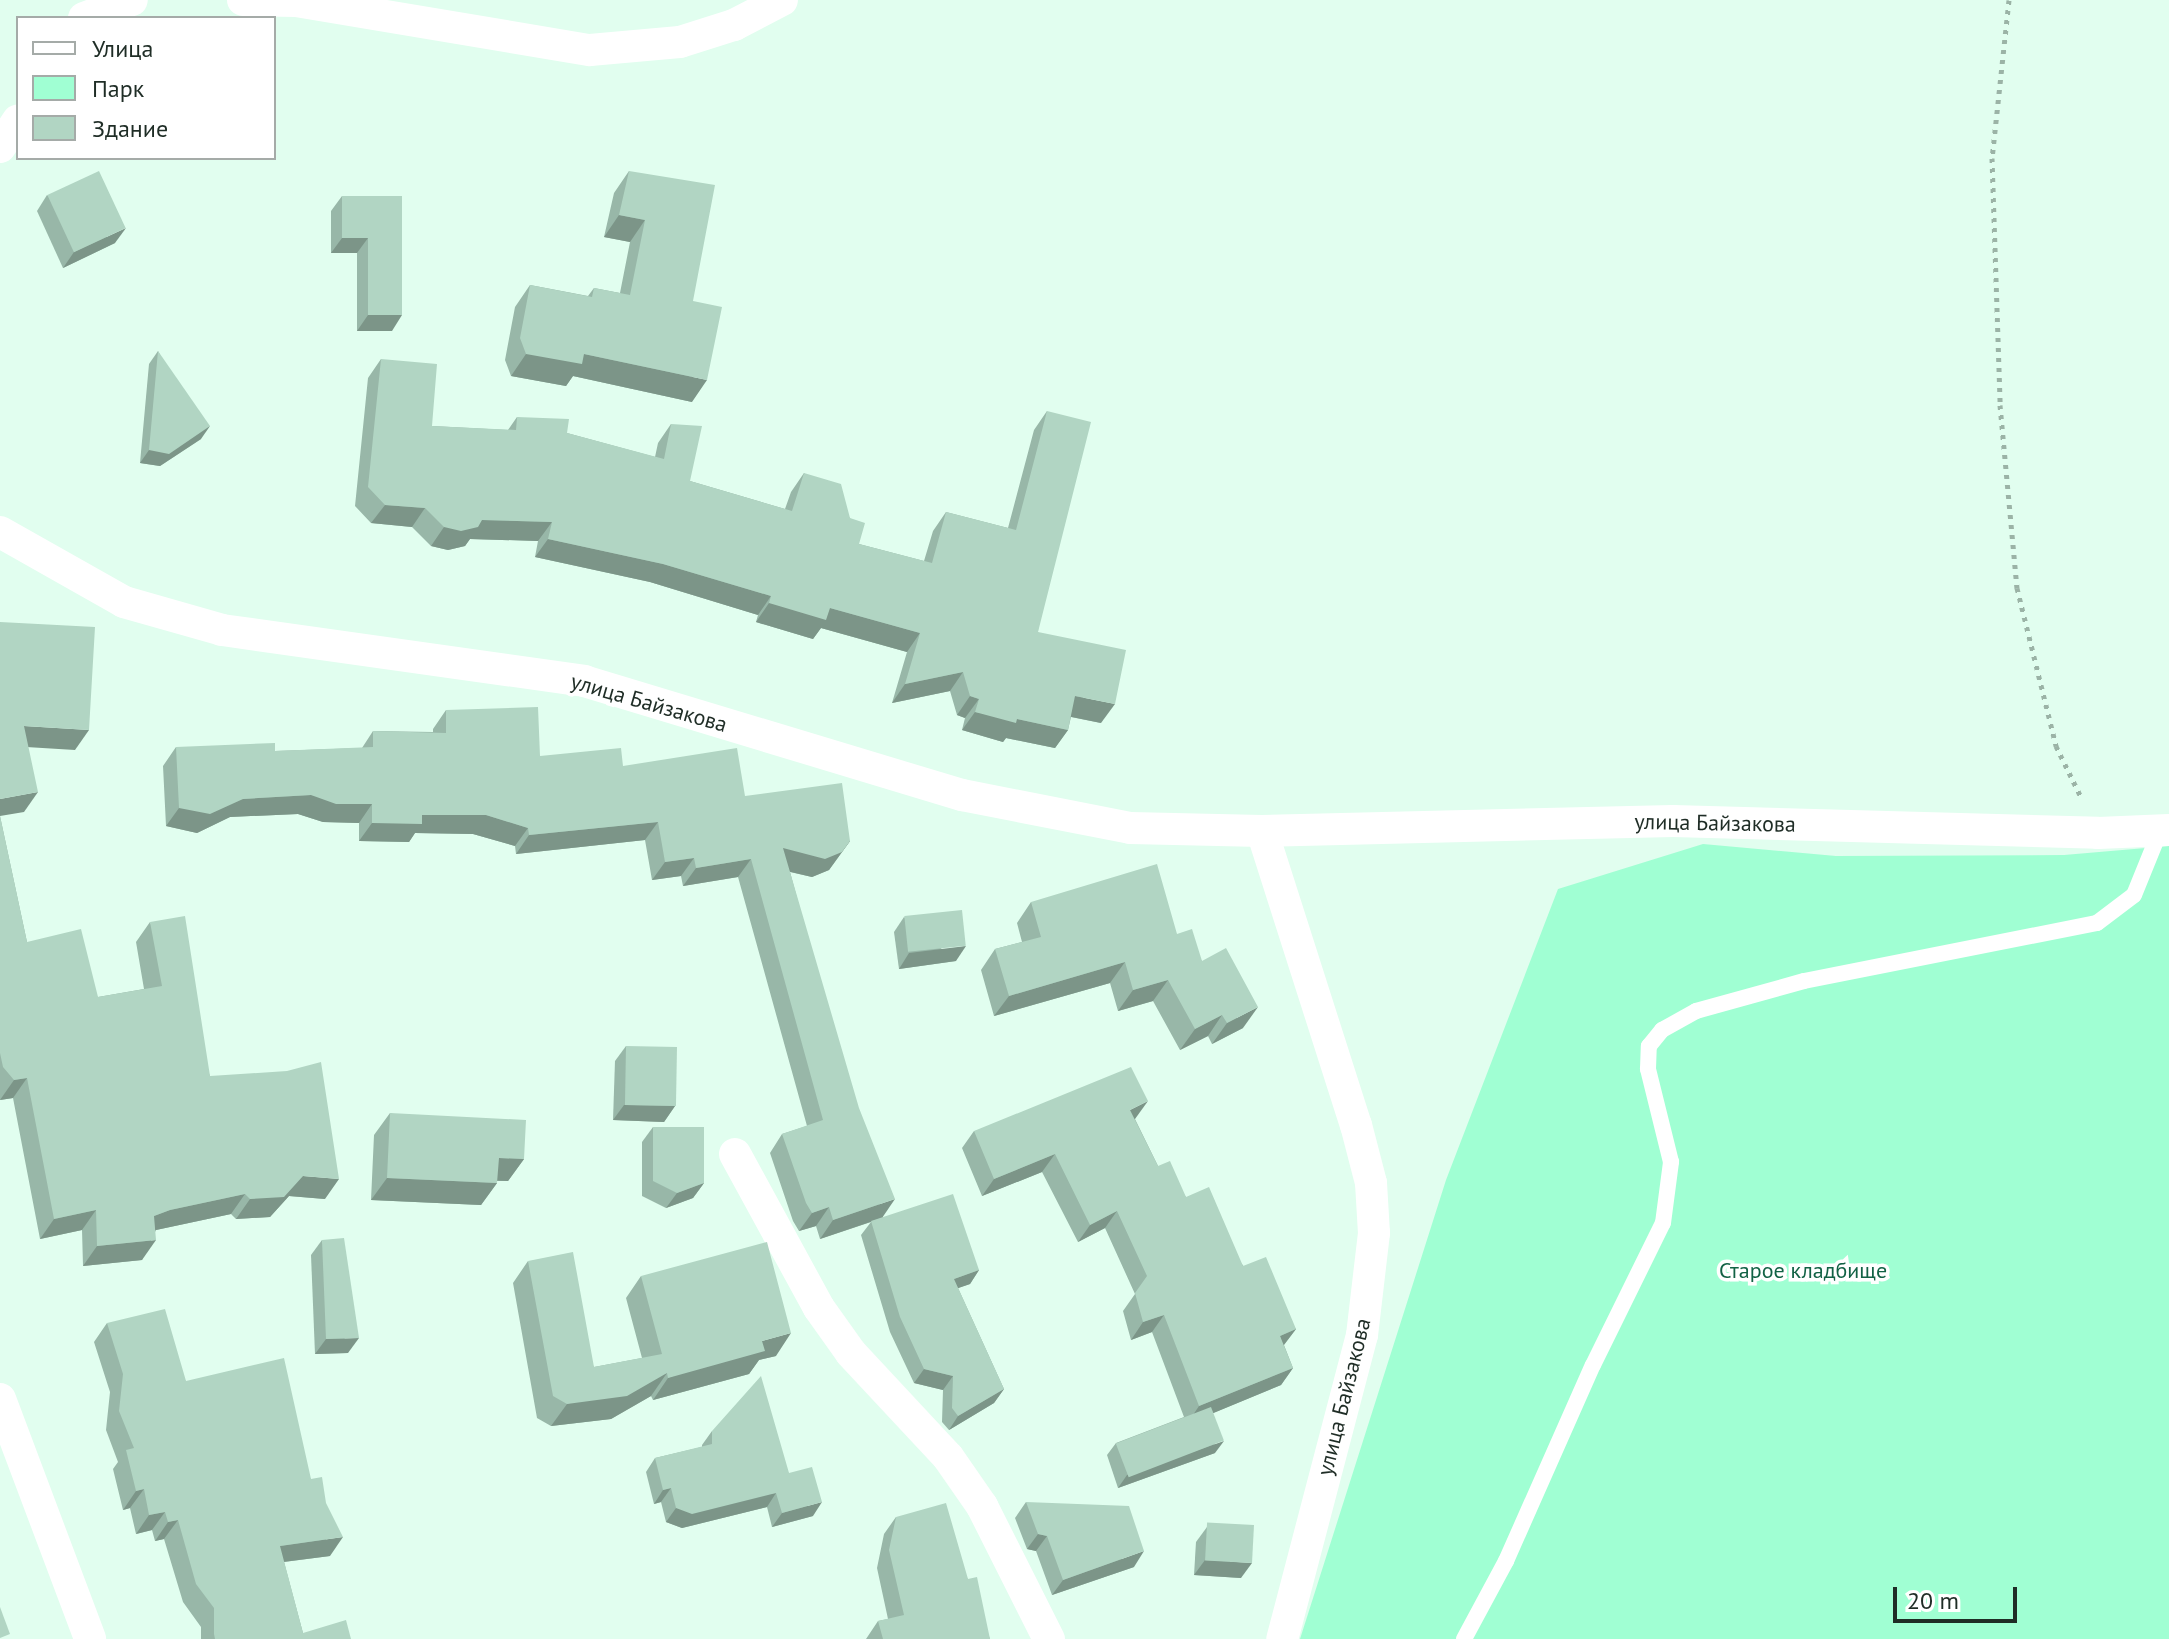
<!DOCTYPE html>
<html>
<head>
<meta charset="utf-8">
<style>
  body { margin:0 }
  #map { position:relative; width:2169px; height:1639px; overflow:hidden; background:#e1feef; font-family:"PT Sans",sans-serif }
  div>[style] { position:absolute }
  .green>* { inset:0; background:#a0ffd3 }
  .path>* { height:5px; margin-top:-2.5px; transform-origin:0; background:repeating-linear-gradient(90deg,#9bb3a6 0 4px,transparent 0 10px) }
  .service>* { height:16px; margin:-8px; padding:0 8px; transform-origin:8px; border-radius:8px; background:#fff }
  .minor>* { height:32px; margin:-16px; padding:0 16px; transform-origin:16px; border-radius:16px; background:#fff }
  .wall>* { inset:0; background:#98b7a8 }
  .shaded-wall>* { inset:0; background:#7c9588 }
  .building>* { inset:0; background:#b1d5c3; transform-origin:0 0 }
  span { translate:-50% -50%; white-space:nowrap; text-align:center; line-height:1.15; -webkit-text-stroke:7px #fff; paint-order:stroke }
  .street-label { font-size:22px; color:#1f2d26 }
  .park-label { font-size:22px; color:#126245 }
  .legend { position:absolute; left:16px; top:16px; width:260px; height:144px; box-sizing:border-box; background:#fff; border:2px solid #a5aba8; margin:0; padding:10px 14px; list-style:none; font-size:24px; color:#1f2d26 }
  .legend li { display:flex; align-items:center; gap:16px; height:40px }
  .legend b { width:40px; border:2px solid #a5aba8 }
  .scale { position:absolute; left:1893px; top:1587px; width:124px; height:36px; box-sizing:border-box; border:4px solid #1f2d26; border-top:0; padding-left:10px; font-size:24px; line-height:28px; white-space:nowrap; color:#1f2d26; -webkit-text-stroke:6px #fff; paint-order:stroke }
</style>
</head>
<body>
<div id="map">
  <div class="green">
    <i style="clip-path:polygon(1703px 844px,1836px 856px,2064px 855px,2169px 846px,2169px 1639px,1300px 1639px,1446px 1180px,1558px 889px)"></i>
  </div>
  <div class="path">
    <i style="left:2009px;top:0;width:159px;rotate:96.1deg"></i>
    <i style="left:1992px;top:158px;width:247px;rotate:88.1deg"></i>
    <i style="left:2000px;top:405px;width:184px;rotate:84.7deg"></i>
    <i style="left:2017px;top:588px;width:163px;rotate:76.1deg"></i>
    <i style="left:2056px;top:746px;width:55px;rotate:63.9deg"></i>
  </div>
  <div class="service">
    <i style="left:1464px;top:1639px;width:89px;rotate:-61.7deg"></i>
    <i style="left:1506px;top:1561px;width:214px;rotate:-66.1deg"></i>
    <i style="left:1593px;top:1365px;width:158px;rotate:-63.8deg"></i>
    <i style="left:1663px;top:1223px;width:62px;rotate:-82.5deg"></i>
    <i style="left:1671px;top:1162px;width:96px;rotate:-103.9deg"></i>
    <i style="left:1648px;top:1069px;width:23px;rotate:-88deg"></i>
    <i style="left:1649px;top:1046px;width:21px;rotate:-51deg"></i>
    <i style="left:1662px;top:1030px;width:39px;rotate:-29deg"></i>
    <i style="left:1696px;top:1011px;width:112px;rotate:-15.5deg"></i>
    <i style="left:1804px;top:981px;width:299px;rotate:-11.2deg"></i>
    <i style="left:2097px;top:923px;width:46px;rotate:-37.1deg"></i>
    <i style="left:2134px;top:895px;width:69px;rotate:-67.9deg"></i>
  </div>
  <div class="minor">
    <i style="left:243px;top:0;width:53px;rotate:1.1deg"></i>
    <i style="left:296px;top:1px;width:298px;rotate:9.5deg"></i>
    <i style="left:590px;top:50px;width:90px;rotate:-5.1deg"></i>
    <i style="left:680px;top:42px;width:57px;rotate:-17.5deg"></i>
    <i style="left:734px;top:25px;width:54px;rotate:-27.5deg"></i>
    <i style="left:84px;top:18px;width:51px;rotate:-20.6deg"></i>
    <i style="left:0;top:147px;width:32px;rotate:-56deg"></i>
    <i style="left:0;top:532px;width:142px;rotate:29.4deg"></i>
    <i style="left:124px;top:602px;width:102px;rotate:15.9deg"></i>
    <i style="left:222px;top:630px;width:366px;rotate:8deg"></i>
    <i style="left:584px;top:681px;width:395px;rotate:16.8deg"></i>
    <i style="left:962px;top:795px;width:171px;rotate:11.1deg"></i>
    <i style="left:1130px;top:828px;width:132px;rotate:1.3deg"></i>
    <i style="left:1262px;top:831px;width:411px;rotate:-1.4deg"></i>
    <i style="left:1673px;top:821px;width:425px;rotate:1.6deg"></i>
    <i style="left:2098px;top:833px;width:71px;rotate:-2.4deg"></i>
    <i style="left:1262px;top:831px;width:309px;rotate:72.3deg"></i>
    <i style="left:1356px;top:1125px;width:60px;rotate:75.5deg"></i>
    <i style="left:1371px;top:1183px;width:50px;rotate:86.6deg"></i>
    <i style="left:1374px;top:1233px;width:103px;rotate:96.7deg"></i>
    <i style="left:1362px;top:1335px;width:314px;rotate:104.7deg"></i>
    <i style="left:735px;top:1154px;width:175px;rotate:61.4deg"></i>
    <i style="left:819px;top:1308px;width:55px;rotate:54.6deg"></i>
    <i style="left:851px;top:1353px;width:142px;rotate:47deg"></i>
    <i style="left:948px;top:1457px;width:60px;rotate:55.2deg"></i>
    <i style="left:982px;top:1506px;width:149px;rotate:63.3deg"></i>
    <i style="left:0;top:1399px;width:256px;rotate:69.4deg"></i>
  </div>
  <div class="wall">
    <i style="clip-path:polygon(629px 171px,693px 301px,692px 402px,573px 376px,566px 386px,511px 376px,505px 360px,515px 307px,530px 285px,588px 296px,594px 288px,620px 293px,630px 242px,604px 237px,614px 193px)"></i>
    <i style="clip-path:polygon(47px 195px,115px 243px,63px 268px,37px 211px)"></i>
    <i style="clip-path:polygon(342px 196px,402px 196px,392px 331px,357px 331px,357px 253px,331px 253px,331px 211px)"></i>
    <i style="clip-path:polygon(158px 351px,201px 439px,160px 466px,140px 463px,149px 364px)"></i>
    <i style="clip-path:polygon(381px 359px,432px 426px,508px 430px,517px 417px,567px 433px,655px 457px,658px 443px,671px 424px,690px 481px,785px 509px,791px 492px,804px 473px,850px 518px,859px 544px,924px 561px,933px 531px,946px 512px,1008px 528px,1034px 430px,1047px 411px,1038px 632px,1101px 723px,1071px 717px,1068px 730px,1055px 748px,1006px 738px,1003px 742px,962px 730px,965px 718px,957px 715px,950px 691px,892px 703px,907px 652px,821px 628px,813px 639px,756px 622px,758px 615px,650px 582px,535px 557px,538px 541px,470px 539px,465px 546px,448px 550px,431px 546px,412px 527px,371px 523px,355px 506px,368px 378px)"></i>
    <i style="clip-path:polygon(446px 710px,540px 756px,623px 766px,745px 796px,850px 841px,829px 870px,812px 877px,790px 872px,883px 1217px,979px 1270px,970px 1284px,958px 1288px,1004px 1389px,994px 1403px,949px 1430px,942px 1422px,943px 1390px,914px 1383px,890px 1332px,861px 1235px,871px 1222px,820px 1239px,816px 1226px,799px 1231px,793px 1221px,770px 1153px,782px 1134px,807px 1126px,738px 877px,683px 886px,681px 876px,652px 880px,645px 840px,516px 854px,515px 846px,473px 834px,415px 833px,409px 842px,359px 841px,359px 823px,323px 822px,298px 814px,230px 817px,197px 833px,166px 826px,163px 766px,176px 747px,275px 751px,362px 748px,373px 731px,433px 732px,433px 729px)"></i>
    <i style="clip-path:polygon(0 816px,27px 942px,98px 997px,144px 989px,136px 942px,150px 922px,210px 1076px,325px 1199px,289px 1196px,270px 1217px,236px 1219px,231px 1214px,156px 1230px,142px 1260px,83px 1266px,82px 1230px,40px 1239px,13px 1098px,0 1100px)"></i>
    <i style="clip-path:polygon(1031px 902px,1177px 934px,1202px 961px,1243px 1028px,1212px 1044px,1208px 1036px,1180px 1050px,1153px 1001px,1118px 1011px,1110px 983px,994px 1016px,981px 970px,995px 949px,1022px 942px,1017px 923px)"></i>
    <i style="clip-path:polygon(904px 917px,956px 961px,899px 969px,894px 932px)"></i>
    <i style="clip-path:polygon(626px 1046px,675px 1106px,664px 1122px,613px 1120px,615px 1061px)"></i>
    <i style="clip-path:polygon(390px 1113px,524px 1159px,508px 1181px,497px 1181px,497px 1183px,481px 1205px,371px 1200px,374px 1135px)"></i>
    <i style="clip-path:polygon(1135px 1119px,1158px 1166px,1186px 1197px,1296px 1329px,1284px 1345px,1293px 1368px,1281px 1385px,1213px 1413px,1215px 1453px,1118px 1488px,1107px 1455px,1116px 1443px,1184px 1417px,1152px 1332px,1131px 1340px,1123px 1311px,1135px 1294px,1105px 1228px,1078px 1242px,1042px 1172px,982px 1196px,962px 1148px,974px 1131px)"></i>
    <i style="clip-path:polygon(653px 1127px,704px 1183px,693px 1198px,666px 1208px,642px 1196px,642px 1142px)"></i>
    <i style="clip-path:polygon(322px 1240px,348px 1353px,315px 1354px,311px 1255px)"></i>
    <i style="clip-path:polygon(528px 1261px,594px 1367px,642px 1358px,626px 1298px,641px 1276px,776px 1356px,759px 1360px,749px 1374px,653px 1400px,651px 1396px,611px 1419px,551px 1426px,537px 1418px,513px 1283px)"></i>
    <i style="clip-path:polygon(107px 1323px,186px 1381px,311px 1479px,330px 1556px,284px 1562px,303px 1633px,351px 1639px,201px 1639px,201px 1627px,183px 1602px,164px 1539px,155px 1541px,152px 1530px,136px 1534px,130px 1508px,123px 1510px,113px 1469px,118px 1462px,106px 1430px,110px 1392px,94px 1342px)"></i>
    <i style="clip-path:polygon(712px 1431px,789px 1473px,813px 1516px,772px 1527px,767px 1507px,682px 1528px,666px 1522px,661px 1502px,654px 1504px,646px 1472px,655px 1458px,702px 1447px,702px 1445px)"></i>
    <i style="clip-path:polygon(1026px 1502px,1134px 1567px,1052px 1595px,1036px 1551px,1027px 1549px,1015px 1518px)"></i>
    <i style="clip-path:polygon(896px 1517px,968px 1579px,990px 1639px,866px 1639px,878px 1621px,888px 1619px,877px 1568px,884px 1534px)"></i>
    <i style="clip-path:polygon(1207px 1527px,1241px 1578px,1194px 1575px,1196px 1542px)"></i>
  </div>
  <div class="shaded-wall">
    <i style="clip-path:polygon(619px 215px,645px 220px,630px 242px,604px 237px)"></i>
    <i style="clip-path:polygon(126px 228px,115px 243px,63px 268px,74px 252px)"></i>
    <i style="clip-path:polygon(342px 238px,368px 238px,357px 253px,331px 253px)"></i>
    <i style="clip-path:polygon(368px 315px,402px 315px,392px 331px,357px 331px)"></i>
    <i style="clip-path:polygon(526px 354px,584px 354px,707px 380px,692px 402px,573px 376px,566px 386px,511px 376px)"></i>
    <i style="clip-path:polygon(210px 426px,201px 439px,160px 466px,140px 463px,149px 450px)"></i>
    <i style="clip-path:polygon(385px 505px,425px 508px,412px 527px,371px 523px)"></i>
    <i style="clip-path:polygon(482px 520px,552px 522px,538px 541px,470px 539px,465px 546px,448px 550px,431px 546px,444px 527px)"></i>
    <i style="clip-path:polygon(548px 539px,663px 564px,771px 596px,758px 615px,650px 582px,535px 557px)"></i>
    <i style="clip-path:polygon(769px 603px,830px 608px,920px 633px,907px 652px,821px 628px,813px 639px,756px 622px)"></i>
    <i style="clip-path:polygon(963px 672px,950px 691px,892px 703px,905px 684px)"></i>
    <i style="clip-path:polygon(970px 696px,979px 699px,965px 718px,957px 715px)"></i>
    <i style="clip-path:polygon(1075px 696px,1115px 704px,1101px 723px,1062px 715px)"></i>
    <i style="clip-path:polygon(975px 712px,1017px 719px,1068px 730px,1055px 748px,1006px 738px,1003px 742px,962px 730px)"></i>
    <i style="clip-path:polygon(24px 726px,89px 730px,75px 750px,10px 746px)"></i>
    <i style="clip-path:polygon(38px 792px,24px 812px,0 816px,0 799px)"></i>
    <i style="clip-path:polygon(311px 795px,372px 804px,359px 823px,323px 822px,298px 814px,230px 817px,197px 833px,166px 826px,179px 808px,243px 799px)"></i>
    <i style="clip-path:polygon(422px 815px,486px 815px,528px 828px,515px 846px,473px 834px,415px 833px,409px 842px,359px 841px,372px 823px)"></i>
    <i style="clip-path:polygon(658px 822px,645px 840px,516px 854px,529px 835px)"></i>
    <i style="clip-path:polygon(850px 841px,829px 870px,812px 877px,770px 867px,783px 848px)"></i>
    <i style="clip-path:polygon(694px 858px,681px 876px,652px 880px,665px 862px)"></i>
    <i style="clip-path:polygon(751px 859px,738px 877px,683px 886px,696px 868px)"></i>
    <i style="clip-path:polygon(966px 946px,956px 961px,899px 969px,909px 953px)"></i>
    <i style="clip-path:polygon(1125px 962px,1110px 983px,994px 1016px,1009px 996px)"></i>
    <i style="clip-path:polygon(1168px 980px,1153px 1001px,1118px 1011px,1133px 990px)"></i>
    <i style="clip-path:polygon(1258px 1007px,1243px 1028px,1212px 1044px,1227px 1023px)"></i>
    <i style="clip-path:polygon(1222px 1015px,1208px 1036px,1180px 1050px,1195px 1029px)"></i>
    <i style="clip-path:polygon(27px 1078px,13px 1098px,0 1100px,14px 1080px)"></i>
    <i style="clip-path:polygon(1148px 1101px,1135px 1119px,1118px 1127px,1130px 1110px)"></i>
    <i style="clip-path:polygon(624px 1105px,675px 1106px,664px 1122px,613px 1120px)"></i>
    <i style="clip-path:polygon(1055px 1154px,1042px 1172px,982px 1196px,994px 1179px)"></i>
    <i style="clip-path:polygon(499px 1158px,524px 1159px,508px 1181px,483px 1180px)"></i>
    <i style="clip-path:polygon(303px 1176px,339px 1179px,325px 1199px,289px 1196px,270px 1217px,236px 1219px,250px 1199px)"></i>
    <i style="clip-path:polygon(387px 1178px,497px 1183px,481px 1205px,371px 1200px)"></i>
    <i style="clip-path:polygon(704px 1183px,693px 1198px,666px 1208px,677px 1193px)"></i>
    <i style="clip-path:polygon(245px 1194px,231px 1214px,156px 1230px,140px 1235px,154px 1216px,170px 1210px)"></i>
    <i style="clip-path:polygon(895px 1199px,882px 1218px,820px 1239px,833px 1220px)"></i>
    <i style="clip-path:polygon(829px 1207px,816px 1226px,799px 1231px,812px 1213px)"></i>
    <i style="clip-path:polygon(96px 1210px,82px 1230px,40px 1239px,54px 1219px)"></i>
    <i style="clip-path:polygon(1117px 1211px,1105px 1228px,1078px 1242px,1090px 1225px)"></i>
    <i style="clip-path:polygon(156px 1240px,142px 1260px,83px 1266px,97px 1246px)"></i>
    <i style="clip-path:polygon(979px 1270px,970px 1284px,944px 1293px,954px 1279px)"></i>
    <i style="clip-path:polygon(1164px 1315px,1152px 1332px,1131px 1340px,1143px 1322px)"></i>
    <i style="clip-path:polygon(1296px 1329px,1283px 1346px,1280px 1336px)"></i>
    <i style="clip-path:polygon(791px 1333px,776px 1356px,759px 1360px,749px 1374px,653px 1400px,668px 1378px,762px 1341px)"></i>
    <i style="clip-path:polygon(359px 1338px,348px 1353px,315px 1354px,326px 1339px)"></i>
    <i style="clip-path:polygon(1293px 1368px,1281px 1385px,1187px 1424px,1199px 1406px)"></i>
    <i style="clip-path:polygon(924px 1369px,953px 1376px,943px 1390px,914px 1383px)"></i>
    <i style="clip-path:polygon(667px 1373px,651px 1396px,611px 1419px,551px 1426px,567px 1404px)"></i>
    <i style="clip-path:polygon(1004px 1389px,994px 1403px,949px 1430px,958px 1416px)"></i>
    <i style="clip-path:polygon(1224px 1441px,1215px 1453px,1118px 1488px,1127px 1475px)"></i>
    <i style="clip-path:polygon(671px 1488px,661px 1502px,654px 1504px,663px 1490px)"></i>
    <i style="clip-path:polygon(144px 1489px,130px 1508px,123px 1510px,136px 1491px)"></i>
    <i style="clip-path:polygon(776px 1493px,767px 1507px,682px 1528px,666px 1522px,676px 1508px)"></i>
    <i style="clip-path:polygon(822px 1502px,813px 1516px,772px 1527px,782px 1513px)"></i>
    <i style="clip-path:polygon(165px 1512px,152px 1530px,136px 1534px,149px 1515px)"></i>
    <i style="clip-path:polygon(178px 1520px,164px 1539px,155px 1541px,168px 1522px)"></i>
    <i style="clip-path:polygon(1038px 1534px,1047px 1536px,1036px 1551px,1027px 1549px)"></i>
    <i style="clip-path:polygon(343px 1537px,330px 1556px,267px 1564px,280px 1546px)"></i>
    <i style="clip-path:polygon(1144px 1551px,1134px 1567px,1052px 1595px,1063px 1580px)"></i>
    <i style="clip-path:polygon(1205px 1560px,1252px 1563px,1241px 1578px,1194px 1575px)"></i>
  </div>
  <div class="building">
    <i style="left:99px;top:171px;width:63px;height:57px;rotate:65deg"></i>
    <i style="clip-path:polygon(629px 171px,715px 185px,693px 301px,722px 307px,707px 380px,584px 354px,582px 364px,526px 354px,520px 338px,530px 285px,592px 297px,594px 288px,630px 295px,645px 220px,619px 215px)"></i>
    <i style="clip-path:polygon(342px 196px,402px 196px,402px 315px,368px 315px,368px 238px,342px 238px)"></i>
    <i style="clip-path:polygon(158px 351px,210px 426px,169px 454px,149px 450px)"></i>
    <i style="clip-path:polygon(381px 359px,437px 364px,432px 426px,516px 430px,517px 417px,569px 419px,567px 433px,664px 459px,671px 424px,702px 426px,690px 481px,792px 511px,804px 473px,841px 484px,850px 518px,865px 523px,859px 544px,932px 563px,946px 512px,1016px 530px,1047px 411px,1091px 422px,1038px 632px,1126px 650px,1115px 704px,1075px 696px,1068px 730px,1017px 719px,1016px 723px,975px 712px,979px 699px,970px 696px,963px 672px,905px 684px,920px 633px,830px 608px,826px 620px,769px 603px,771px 596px,663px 564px,548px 539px,552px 522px,482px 520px,478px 527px,461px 531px,444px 527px,425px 508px,385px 505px,368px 487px)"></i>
    <i style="clip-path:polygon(0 622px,95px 627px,89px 730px,24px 726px,38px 792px,0 799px)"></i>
    <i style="clip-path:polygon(538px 707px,540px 756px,621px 748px,623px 766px,737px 748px,745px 796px,842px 783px,850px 841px,842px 852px,825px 859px,783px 848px,859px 1108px,895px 1199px,833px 1220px,829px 1207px,812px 1213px,806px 1203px,782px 1134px,823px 1120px,751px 859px,696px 868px,694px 858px,665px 862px,658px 822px,529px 835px,528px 828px,486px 815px,422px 815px,422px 824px,372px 823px,372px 804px,336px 804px,311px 795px,243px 799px,210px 814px,179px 808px,176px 747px,275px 743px,275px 751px,373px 747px,373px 731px,446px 733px,446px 710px)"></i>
    <i style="clip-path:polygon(0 816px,27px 942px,81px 929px,98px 997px,162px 986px,150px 922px,185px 916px,210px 1076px,287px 1071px,321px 1062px,339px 1179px,303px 1176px,284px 1197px,250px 1199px,245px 1194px,170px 1210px,154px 1216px,156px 1240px,97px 1246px,96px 1210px,54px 1219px,27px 1078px,14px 1080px,3px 1067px,0 1053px)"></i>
    <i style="clip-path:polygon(1157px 864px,1177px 934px,1192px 929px,1202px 961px,1226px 948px,1258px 1007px,1227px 1023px,1222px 1015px,1195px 1029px,1168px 980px,1133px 990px,1125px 962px,1009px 996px,995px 949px,1041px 937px,1031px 902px)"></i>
    <i style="left:962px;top:910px;width:36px;height:58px;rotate:84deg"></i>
    <i style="left:626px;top:1046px;width:51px;height:59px;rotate:1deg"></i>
    <i style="clip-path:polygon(1131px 1067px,1148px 1101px,1130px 1110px,1158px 1166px,1170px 1161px,1186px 1197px,1209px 1187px,1243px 1266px,1266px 1257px,1296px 1329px,1280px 1336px,1293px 1368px,1199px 1406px,1164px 1315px,1143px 1322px,1135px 1293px,1147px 1276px,1117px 1211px,1090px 1225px,1055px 1154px,994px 1179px,974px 1131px)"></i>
    <i style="clip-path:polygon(390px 1113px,526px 1120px,524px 1159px,499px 1158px,497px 1183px,387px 1178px)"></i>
    <i style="clip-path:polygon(653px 1127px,704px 1127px,704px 1183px,677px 1193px,653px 1181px)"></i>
    <i style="clip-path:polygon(953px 1194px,979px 1270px,954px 1279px,1004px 1389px,958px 1416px,952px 1408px,953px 1376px,924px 1369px,900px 1317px,871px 1221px)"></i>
    <i style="clip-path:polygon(344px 1238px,359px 1338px,326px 1339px,322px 1240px)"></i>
    <i style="clip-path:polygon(767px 1242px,791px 1333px,762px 1341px,765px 1351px,668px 1378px,667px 1373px,627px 1396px,567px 1404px,553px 1396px,528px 1261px,573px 1252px,594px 1367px,662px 1354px,641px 1276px)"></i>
    <i style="clip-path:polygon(165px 1309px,186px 1381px,284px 1358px,311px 1479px,322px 1477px,326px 1503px,343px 1537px,280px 1546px,303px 1633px,346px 1620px,351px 1639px,215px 1639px,214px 1634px,214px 1608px,196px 1584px,178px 1520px,168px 1522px,165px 1512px,149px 1515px,144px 1489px,136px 1491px,126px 1450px,134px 1448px,119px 1411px,123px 1374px,107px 1323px)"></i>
    <i style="clip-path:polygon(761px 1376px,789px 1473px,812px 1467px,822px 1502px,782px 1513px,776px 1493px,692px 1514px,676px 1508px,671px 1488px,663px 1490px,655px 1458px,712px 1444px,712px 1431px)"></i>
    <i style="left:1211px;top:1407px;width:36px;height:102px;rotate:69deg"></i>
    <i style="clip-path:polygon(1026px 1502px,1129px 1506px,1144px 1551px,1063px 1580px,1047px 1536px,1038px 1534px)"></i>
    <i style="clip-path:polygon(946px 1503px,968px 1579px,977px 1577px,990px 1639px,883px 1639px,878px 1621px,904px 1615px,889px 1550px,896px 1517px)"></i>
    <i style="left:1254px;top:1525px;width:38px;height:47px;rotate:93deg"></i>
    <i style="clip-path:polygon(0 1607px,10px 1634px,0 1638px)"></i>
  </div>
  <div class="street-label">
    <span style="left:649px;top:703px;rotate:16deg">улица Байзакова</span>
    <span style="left:1715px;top:823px;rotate:1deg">улица Байзакова</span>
    <span style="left:1344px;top:1397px;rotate:-76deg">улица Байзакова</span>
  </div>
  <div class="park-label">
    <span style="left:1803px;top:1271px">Старое кладбище</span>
  </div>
  <ul class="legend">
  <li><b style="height:10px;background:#fff"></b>Улица</li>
  <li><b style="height:22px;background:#a0ffd3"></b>Парк</li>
  <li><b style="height:22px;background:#b1d5c3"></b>Здание</li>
  </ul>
  <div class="scale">20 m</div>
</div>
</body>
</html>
